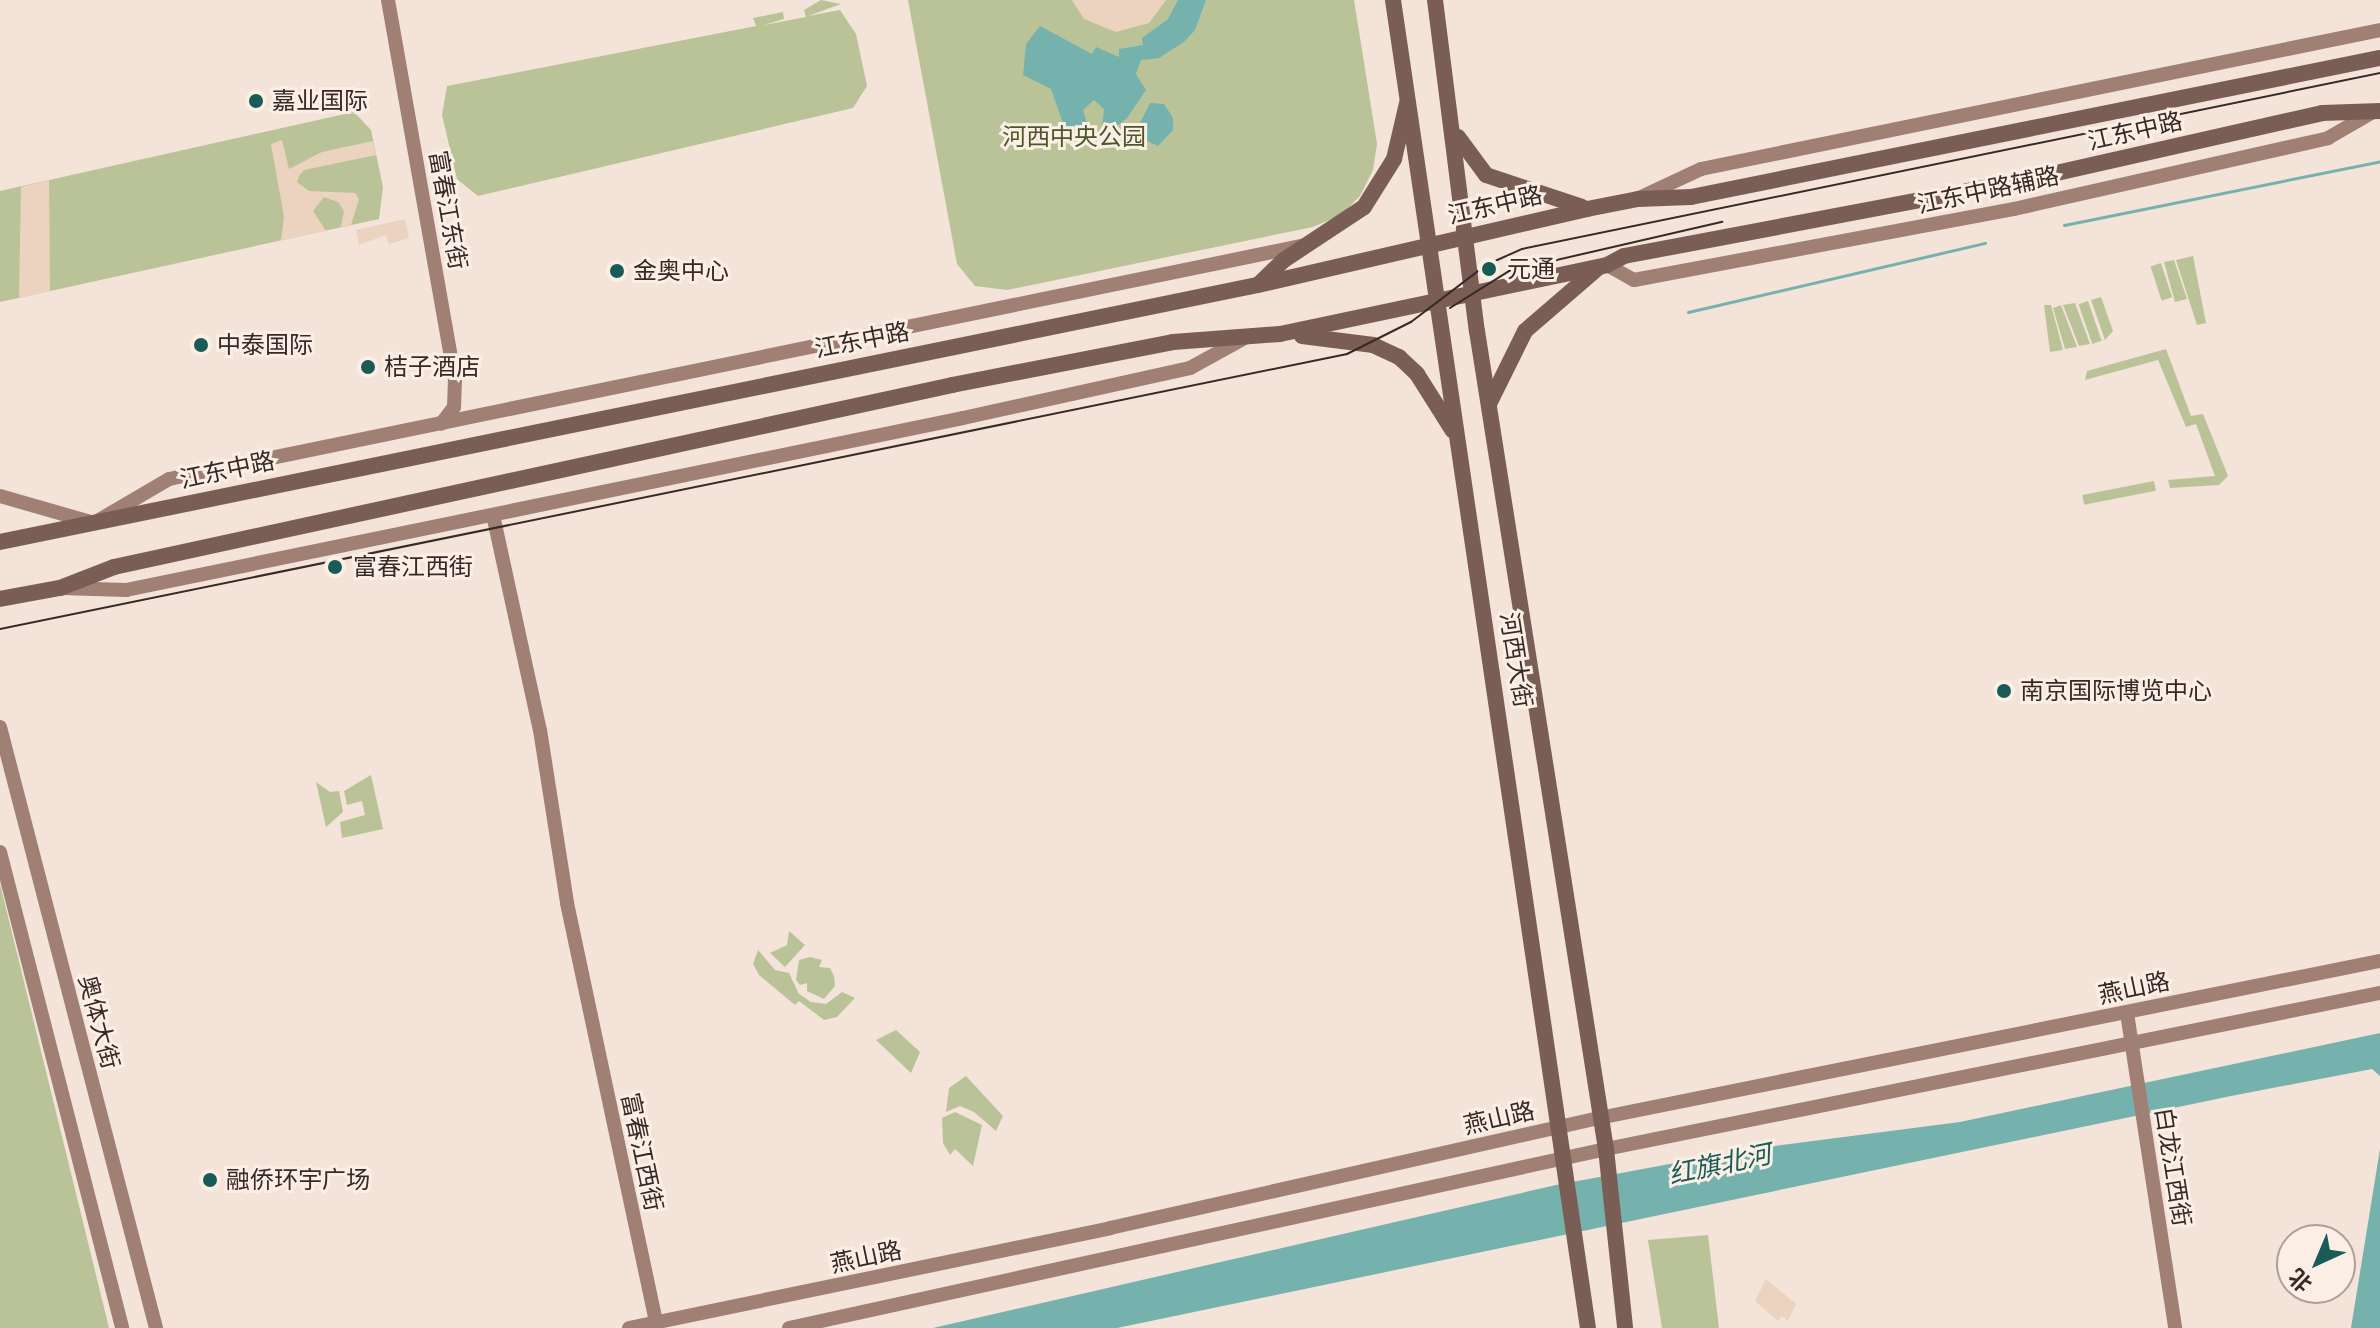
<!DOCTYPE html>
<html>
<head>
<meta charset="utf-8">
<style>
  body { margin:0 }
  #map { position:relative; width:2380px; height:1328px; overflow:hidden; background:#f3e3d9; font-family:Poppins,"Noto Sans SC",sans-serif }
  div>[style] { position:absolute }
  .green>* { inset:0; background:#bac398; transform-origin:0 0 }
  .plaza>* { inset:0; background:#ecd3bf }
  .water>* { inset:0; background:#76b2ad }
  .stream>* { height:3px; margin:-1.5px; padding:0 1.5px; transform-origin:1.5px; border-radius:1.5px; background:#76b2ad }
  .secondary>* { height:14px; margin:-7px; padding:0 7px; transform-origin:7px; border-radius:7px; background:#a07f75 }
  .primary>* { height:16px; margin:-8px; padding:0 8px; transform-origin:8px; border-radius:8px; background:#7a5e56 }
  .tram>* { height:2px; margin:-1px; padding:0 1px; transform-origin:1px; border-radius:1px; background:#372926 }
  .dots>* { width:22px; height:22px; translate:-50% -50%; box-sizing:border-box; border:4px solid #faeee5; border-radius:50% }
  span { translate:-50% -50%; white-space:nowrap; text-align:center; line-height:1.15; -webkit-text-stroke:6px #faeee5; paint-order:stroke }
  .poi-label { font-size:24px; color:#372926 }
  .left { translate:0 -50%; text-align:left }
  .street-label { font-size:24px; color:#372926 }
  .park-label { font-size:24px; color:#4b5728 }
  .water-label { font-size:26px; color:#195b57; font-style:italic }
  .north { position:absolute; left:2276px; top:1224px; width:80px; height:80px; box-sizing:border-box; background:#faeee5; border:2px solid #ac9f99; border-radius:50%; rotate:224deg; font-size:22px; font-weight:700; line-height:32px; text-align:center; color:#372926 }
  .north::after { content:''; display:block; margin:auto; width:28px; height:36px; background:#195b57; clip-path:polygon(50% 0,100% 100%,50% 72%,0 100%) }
</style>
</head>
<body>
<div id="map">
  <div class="green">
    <i style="clip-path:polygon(821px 0,841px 4px,808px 16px,840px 10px,856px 34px,867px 86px,853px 108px,478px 196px,457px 179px,442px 115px,447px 86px,756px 26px,753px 18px,783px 12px,784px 19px,764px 25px,806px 17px,804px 10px)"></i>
    <i style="clip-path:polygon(908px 0,1354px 0,1377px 144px,1373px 170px,1360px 196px,1341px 215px,1313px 227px,1007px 290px,975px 286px,957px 264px)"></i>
    <i style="clip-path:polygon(354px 112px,371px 130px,383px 187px,379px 219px,0 302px,0 191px)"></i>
    <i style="clip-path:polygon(2193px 256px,2206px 323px,2197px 325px,2176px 260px)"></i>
    <i style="clip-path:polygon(2174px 260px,2187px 299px,2175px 302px,2164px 262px)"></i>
    <i style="left:2161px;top:263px;width:36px;height:11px;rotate:72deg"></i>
    <i style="clip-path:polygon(2101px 297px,2113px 331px,2105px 340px,2091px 300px)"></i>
    <i style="left:2088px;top:301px;width:42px;height:10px;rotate:71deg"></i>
    <i style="clip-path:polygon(2075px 303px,2090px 344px,2079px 346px,2063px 305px)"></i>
    <i style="clip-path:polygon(2044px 305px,2051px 305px,2063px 350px,2050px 352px)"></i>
    <i style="clip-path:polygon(2061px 305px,2077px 347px,2065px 349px,2053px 308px)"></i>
    <i style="clip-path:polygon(2166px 349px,2191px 416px,2203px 414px,2228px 476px,2219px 485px,2170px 488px,2168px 480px,2215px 476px,2196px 424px,2186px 427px,2158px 360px,2085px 380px,2087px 371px)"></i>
    <i style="left:2154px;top:481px;width:10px;height:73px;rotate:79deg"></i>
    <i style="clip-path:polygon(371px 775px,383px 829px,342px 838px,340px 822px,365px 815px,362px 801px,347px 805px,344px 791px)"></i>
    <i style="clip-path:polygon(316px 782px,330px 792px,339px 791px,343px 812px,326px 827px)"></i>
    <i style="clip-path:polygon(0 884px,109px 1328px,0 1328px)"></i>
    <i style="clip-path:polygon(789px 931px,805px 945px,785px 967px,770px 953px,787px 945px)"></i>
    <i style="clip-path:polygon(758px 950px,775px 970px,789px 973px,799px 994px,811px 1002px,826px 1004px,842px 992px,855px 998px,837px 1017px,824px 1020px,799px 1001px,795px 1005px,759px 975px,753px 964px)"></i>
    <i style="clip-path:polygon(810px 957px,822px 960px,819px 967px,830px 968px,834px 976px,835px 986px,824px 999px,807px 991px,807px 983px,800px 985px,796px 980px,799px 960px)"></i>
    <i style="clip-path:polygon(896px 1030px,920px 1052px,911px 1073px,876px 1040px)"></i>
    <i style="clip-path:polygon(966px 1076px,1003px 1116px,996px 1131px,974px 1112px,960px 1106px,946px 1112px,949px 1088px)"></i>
    <i style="clip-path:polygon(955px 1112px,982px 1125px,973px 1166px,955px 1149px,950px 1155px,943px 1143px,942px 1118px)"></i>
    <i style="clip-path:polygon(1708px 1235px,1719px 1328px,1662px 1328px,1648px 1240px)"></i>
  </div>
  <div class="plaza">
    <i style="clip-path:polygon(1072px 0,1166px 0,1149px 23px,1116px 32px,1084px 19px)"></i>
    <i style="clip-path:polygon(282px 140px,289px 169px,322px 152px,373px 141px,376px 155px,304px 170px,299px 176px,297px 182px,309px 191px,355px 193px,359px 199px,351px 225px,341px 227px,344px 211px,338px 202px,324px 197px,313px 211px,326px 231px,281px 240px,284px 217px,271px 144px)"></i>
    <i style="clip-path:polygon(49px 180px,50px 291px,19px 298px,21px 187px)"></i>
    <i style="clip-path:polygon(405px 219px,409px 238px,389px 244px,386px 235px,359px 245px,356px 230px)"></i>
    <i style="clip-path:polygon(1766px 1279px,1796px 1304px,1788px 1321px,1782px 1316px,1778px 1321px,1755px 1301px)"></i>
  </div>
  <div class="water">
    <i style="clip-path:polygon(1178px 0,1206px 0,1195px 30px,1184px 42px,1159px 58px,1141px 60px,1136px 74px,1146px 90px,1127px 118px,1116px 127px,1102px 127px,1104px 109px,1094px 100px,1083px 110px,1091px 138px,1067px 135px,1051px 89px,1023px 75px,1026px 44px,1040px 26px,1092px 54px,1096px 47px,1119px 57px,1119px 49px,1143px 45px,1142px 38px,1168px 19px)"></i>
    <i style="clip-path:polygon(1150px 103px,1164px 104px,1173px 118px,1173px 130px,1158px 146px,1134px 135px)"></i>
    <i style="clip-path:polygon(2380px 1033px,2380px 1076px,2372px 1069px,2231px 1096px,1117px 1328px,933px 1328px,1556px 1185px,1751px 1149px,1960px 1122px)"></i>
    <i style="clip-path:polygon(2380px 1149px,2380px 1328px,2351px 1328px)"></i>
  </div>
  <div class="stream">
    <i style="left:2064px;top:225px;width:322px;rotate:-11.4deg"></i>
    <i style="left:1688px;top:312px;width:305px;rotate:-13.1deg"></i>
  </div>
  <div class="secondary">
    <i style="left:388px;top:0;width:385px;rotate:80deg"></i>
    <i style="left:455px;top:379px;width:28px;rotate:92deg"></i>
    <i style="left:454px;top:407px;width:21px;rotate:127deg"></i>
    <i style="left:1641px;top:197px;width:66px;rotate:-25deg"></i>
    <i style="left:1701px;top:169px;width:693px;rotate:-11.57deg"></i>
    <i style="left:1607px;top:265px;width:31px;rotate:29deg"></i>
    <i style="left:1634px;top:280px;width:387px;rotate:-10.6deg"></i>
    <i style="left:2014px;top:209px;width:322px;rotate:-12.7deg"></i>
    <i style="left:2328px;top:138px;width:52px;rotate:-30deg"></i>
    <i style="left:0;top:496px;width:98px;rotate:16deg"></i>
    <i style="left:94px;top:523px;width:87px;rotate:-30.4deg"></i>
    <i style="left:169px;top:479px;width:1161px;rotate:-11.63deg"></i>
    <i style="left:493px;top:515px;width:220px;rotate:77.7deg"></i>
    <i style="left:540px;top:730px;width:175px;rotate:81.1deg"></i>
    <i style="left:567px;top:903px;width:434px;rotate:78deg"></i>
    <i style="left:61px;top:588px;width:65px;rotate:1.8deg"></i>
    <i style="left:126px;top:590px;width:854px;rotate:-11.61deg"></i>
    <i style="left:963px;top:418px;width:232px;rotate:-12.4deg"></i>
    <i style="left:1190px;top:368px;width:60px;rotate:-28.7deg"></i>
    <i style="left:0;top:727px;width:621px;rotate:75.45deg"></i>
    <i style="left:0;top:852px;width:491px;rotate:75.6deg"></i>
    <i style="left:2127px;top:1013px;width:319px;rotate:81.3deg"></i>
    <i style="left:629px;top:1328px;width:491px;rotate:-11.7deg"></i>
    <i style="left:1110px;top:1228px;width:501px;rotate:-12.68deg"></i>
    <i style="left:1599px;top:1118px;width:797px;rotate:-11.37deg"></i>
    <i style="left:789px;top:1328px;width:836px;rotate:-12.36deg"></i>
    <i style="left:1606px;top:1149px;width:790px;rotate:-11.4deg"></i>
  </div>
  <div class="primary">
    <i style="left:1393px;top:0;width:1342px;rotate:81.65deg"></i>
    <i style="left:1435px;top:0;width:334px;rotate:82.8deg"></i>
    <i style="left:1477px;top:331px;width:828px;rotate:81.04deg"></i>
    <i style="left:1606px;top:1149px;width:180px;rotate:83.9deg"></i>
    <i style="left:1458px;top:137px;width:47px;rotate:53.6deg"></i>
    <i style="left:1486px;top:175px;width:101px;rotate:18.4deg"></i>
    <i style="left:1259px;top:284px;width:35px;rotate:-44deg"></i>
    <i style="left:1284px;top:260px;width:96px;rotate:-33.5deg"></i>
    <i style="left:1364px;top:207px;width:57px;rotate:-58deg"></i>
    <i style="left:1394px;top:159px;width:57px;rotate:-76.9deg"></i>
    <i style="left:1302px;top:336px;width:72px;rotate:7.2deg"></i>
    <i style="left:1373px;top:345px;width:29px;rotate:25deg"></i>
    <i style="left:1399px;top:357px;width:25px;rotate:43deg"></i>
    <i style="left:1417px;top:374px;width:67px;rotate:57.7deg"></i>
    <i style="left:1489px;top:404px;width:81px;rotate:-63.7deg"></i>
    <i style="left:1525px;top:331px;width:96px;rotate:-40.8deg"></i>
    <i style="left:0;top:542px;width:1284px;rotate:-11.55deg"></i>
    <i style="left:1258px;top:285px;width:338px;rotate:-13deg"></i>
    <i style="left:1587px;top:209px;width:52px;rotate:-11.1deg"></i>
    <i style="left:1638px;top:199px;width:53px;rotate:-2.2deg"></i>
    <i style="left:1691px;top:197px;width:703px;rotate:-11.41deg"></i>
    <i style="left:0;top:599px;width:61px;rotate:-10.4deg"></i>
    <i style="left:60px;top:588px;width:58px;rotate:-21.3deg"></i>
    <i style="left:114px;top:567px;width:858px;rotate:-12.25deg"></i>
    <i style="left:952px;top:385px;width:225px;rotate:-11deg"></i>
    <i style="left:1173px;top:342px;width:107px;rotate:-4.3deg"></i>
    <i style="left:1280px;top:334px;width:334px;rotate:-11.9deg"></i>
    <i style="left:1607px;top:265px;width:19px;rotate:-28deg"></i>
    <i style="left:1624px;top:256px;width:395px;rotate:-10.7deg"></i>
    <i style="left:2012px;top:183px;width:318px;rotate:-12.7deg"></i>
    <i style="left:2322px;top:113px;width:58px;rotate:-2deg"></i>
  </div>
  <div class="tram">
    <i style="left:1450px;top:308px;width:70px;rotate:-32.1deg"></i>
    <i style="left:1509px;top:271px;width:219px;rotate:-13deg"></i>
    <i style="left:0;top:629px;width:1375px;rotate:-11.54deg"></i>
    <i style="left:1347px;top:354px;width:72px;rotate:-26.6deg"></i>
    <i style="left:1411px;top:322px;width:94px;rotate:-37.2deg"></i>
    <i style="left:1486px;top:265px;width:39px;rotate:-24deg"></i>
    <i style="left:1522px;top:249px;width:876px;rotate:-11.59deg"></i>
  </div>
  <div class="dots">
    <i style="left:256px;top:101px;background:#195b57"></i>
    <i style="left:1489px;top:269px;background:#195b57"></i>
    <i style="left:617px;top:271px;background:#195b57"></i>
    <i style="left:201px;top:345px;background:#195b57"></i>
    <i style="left:368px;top:367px;background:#195b57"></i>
    <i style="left:335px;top:567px;background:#195b57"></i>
    <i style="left:2004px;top:691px;background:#195b57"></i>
    <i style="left:210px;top:1180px;background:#195b57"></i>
  </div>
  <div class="poi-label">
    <span class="left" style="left:272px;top:101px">嘉业国际</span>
    <span class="left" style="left:1507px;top:269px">元通</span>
    <span class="left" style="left:633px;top:271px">金奥中心</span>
    <span class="left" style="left:217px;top:345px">中泰国际</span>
    <span class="left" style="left:384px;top:367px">桔子酒店</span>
    <span class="left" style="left:353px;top:567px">富春江西街</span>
    <span class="left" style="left:2020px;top:691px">南京国际博览中心</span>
    <span class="left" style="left:226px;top:1180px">融侨环宇广场</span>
  </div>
  <div class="street-label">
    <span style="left:2135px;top:131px;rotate:-13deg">江东中路</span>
    <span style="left:1988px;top:190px;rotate:-12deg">江东中路辅路</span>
    <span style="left:1495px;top:205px;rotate:-13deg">江东中路</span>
    <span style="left:448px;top:210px;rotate:80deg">富春江东街</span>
    <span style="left:862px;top:340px;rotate:-11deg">江东中路</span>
    <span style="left:227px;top:470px;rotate:-12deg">江东中路</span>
    <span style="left:1516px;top:660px;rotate:81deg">河西大街</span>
    <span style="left:2134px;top:988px;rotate:-12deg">燕山路</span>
    <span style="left:99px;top:1022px;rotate:75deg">奥体大街</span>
    <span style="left:1499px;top:1118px;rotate:-13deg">燕山路</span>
    <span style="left:642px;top:1152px;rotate:78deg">富春江西街</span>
    <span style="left:2173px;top:1167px;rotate:81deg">白龙江西街</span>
    <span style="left:866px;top:1257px;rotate:-12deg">燕山路</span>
  </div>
  <div class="park-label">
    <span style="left:1074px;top:137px">河西中央公园</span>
  </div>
  <div class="water-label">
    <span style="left:1720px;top:1165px;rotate:-12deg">红旗北河</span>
  </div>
  <div class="north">北</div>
</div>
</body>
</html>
